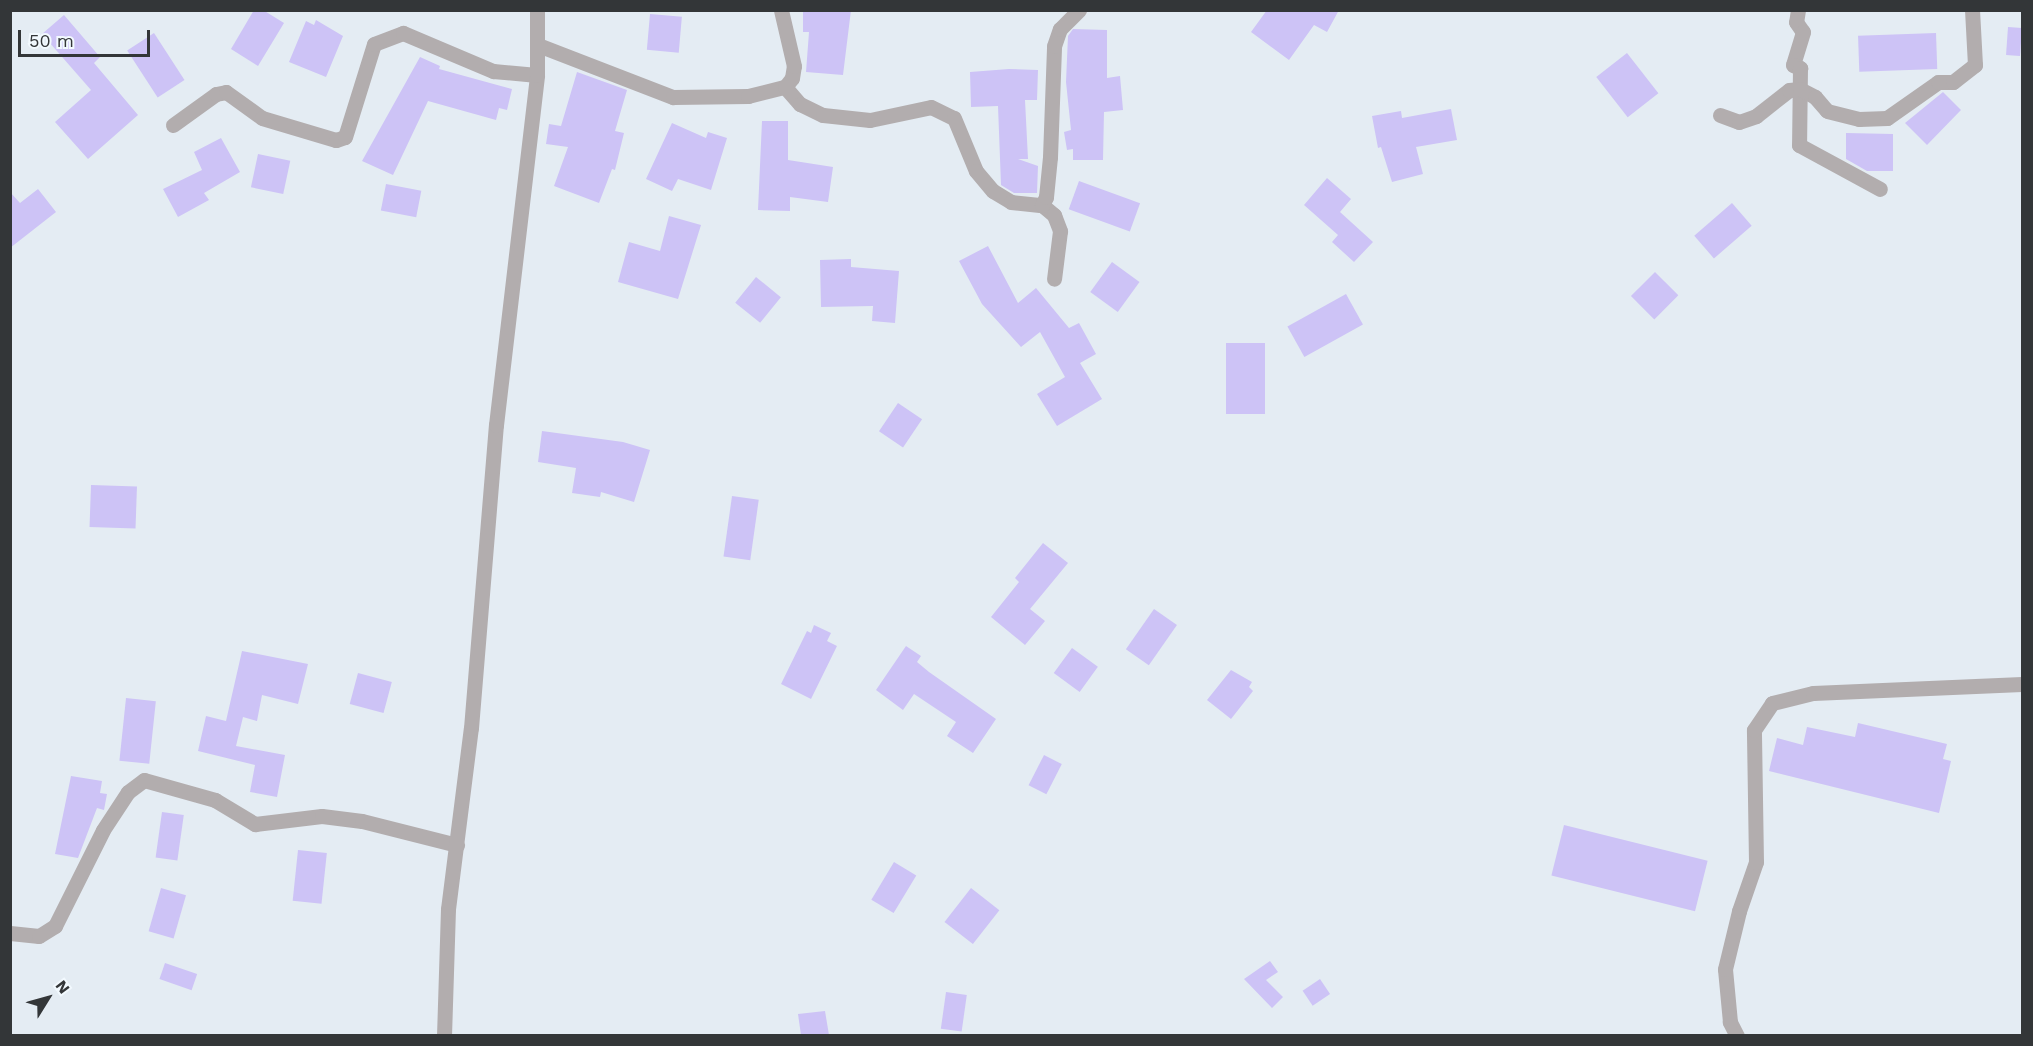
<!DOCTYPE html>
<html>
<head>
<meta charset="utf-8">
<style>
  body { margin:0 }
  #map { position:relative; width:2033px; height:1046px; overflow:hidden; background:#e4ecf3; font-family:"Work Sans",sans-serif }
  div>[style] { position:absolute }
  .building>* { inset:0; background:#cdc3f6; transform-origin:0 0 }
  .minor>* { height:15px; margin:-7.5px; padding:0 7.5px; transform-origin:7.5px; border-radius:7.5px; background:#b2adae }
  span { translate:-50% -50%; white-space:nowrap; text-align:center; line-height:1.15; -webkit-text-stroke:4.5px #f2f9fe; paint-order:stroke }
  .frame { position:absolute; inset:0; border:12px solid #333638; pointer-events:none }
  .north { position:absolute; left:18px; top:968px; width:60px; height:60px; -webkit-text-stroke:4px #f2f9fe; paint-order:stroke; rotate:53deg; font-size:16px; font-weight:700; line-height:24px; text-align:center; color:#333638 }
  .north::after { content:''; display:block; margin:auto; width:21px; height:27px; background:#333638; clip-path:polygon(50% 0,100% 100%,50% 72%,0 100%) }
  .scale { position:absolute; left:18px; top:30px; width:132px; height:27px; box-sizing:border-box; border:3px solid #333638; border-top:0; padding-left:8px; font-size:18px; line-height:21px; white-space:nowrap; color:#333638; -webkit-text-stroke:4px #f2f9fe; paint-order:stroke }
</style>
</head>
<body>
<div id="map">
  <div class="building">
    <i style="clip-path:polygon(254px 10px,263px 10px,284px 23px,258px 66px,231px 49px)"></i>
    <i style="clip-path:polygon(803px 10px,851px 10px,843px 75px,806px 72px,809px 32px,803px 32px)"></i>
    <i style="clip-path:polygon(1267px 10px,1339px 10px,1327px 32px,1314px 25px,1289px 60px,1251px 32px)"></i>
    <i style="left:650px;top:14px;width:32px;height:36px;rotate:5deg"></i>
    <i style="clip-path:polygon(64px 15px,100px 57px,94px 63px,138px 115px,88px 159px,55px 122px,91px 90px,42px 34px)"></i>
    <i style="clip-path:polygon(316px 20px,343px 36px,326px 77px,289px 62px,306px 21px,314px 25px)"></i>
    <i style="left:2008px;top:27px;width:14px;height:28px;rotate:4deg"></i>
    <i style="clip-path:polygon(1073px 29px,1107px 30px,1107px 78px,1120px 76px,1123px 110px,1104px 112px,1103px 160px,1073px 160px,1073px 149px,1067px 150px,1064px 132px,1071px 130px,1066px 82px,1068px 36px)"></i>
    <i style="left:154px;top:33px;width:56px;height:32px;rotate:57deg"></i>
    <i style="left:1936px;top:33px;width:36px;height:78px;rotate:88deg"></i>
    <i style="left:1627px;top:53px;width:51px;height:39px;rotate:52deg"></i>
    <i style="clip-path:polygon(420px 57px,440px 66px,439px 69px,512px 89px,507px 110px,499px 108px,496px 120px,428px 101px,393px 175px,362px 161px)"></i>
    <i style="clip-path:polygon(1009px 69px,1038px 70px,1037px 100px,1025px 100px,1028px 159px,1018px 159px,1038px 166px,1037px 193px,1014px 193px,1001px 185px,998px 106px,971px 107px,970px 72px)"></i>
    <i style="clip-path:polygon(577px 72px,627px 90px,615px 131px,624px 133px,615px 170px,612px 169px,599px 203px,554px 186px,568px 147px,546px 144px,549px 124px,561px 126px)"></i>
    <i style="clip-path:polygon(1943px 92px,1961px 110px,1927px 145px,1905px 123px)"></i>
    <i style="clip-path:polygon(1451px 109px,1457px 140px,1416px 147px,1423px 174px,1392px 182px,1381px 147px,1378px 148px,1372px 116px,1401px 111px,1402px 118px)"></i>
    <i style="clip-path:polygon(762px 121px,788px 121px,788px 160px,833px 167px,828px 202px,790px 197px,790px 211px,758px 210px)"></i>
    <i style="clip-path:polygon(672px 123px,706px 138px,708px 132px,727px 138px,711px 190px,678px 179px,672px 191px,646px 179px)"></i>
    <i style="clip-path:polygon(1846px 133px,1893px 134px,1893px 171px,1867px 171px,1846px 159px)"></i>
    <i style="clip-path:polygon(221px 138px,240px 172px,204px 193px,209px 200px,178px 217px,163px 189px,202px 170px,194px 152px)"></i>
    <i style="left:258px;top:154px;width:33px;height:34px;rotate:12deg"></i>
    <i style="clip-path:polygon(1327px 178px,1351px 199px,1340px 212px,1373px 242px,1354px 262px,1332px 242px,1338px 235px,1304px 205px)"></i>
    <i style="left:1079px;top:181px;width:65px;height:30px;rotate:20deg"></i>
    <i style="left:386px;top:184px;width:36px;height:27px;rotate:11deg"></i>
    <i style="clip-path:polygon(38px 189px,56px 212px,10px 248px,10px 192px,20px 203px)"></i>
    <i style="left:1732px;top:203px;width:30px;height:50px;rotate:49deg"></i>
    <i style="clip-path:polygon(669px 216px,701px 225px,678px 299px,618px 282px,629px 242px,660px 251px)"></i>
    <i style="clip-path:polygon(988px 246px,1018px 303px,1036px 288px,1069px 328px,1079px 323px,1096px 354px,1080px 363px,1102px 399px,1057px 426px,1037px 394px,1065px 377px,1040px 332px,1021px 347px,982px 304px,959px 261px)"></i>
    <i style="clip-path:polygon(851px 259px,851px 267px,899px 271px,895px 323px,872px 321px,873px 306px,821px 307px,820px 260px)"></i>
    <i style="left:1112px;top:262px;width:34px;height:37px;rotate:36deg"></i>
    <i style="left:1655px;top:272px;width:33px;height:34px;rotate:45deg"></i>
    <i style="left:756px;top:277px;width:32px;height:33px;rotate:39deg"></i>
    <i style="left:1346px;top:294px;width:35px;height:67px;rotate:61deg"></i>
    <i style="left:1226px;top:343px;width:39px;height:71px"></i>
    <i style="left:898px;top:403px;width:29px;height:34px;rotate:34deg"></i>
    <i style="clip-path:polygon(542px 431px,623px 442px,650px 450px,634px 502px,601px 492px,600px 497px,572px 493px,576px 468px,538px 462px)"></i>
    <i style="left:91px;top:485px;width:46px;height:42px;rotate:2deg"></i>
    <i style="left:732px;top:496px;width:27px;height:61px;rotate:8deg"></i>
    <i style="clip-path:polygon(1043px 543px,1068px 563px,1030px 609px,1045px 621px,1025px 645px,991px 617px,1019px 582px,1015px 578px)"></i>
    <i style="left:1154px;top:609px;width:28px;height:49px;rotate:35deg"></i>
    <i style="clip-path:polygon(814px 625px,831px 633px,827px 641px,837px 646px,811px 699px,781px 684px,807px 631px,811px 633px)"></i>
    <i style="clip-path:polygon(906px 646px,921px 656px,917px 662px,929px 672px,996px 719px,973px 753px,947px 736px,956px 722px,914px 694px,903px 710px,876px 690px)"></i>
    <i style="left:1072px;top:648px;width:32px;height:31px;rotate:36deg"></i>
    <i style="clip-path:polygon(242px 651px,308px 664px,298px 704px,262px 695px,257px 721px,243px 717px,236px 746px,285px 755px,277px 797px,250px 792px,255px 765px,198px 751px,206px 716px,226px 721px)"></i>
    <i style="clip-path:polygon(1231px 670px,1252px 682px,1249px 687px,1253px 691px,1231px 719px,1207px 700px)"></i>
    <i style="left:358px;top:673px;width:35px;height:32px;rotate:15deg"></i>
    <i style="left:126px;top:698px;width:30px;height:63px;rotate:6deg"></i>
    <i style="clip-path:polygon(1858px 723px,1947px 744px,1943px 759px,1951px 761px,1939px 813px,1769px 771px,1777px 738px,1803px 745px,1807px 727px,1855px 737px)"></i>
    <i style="left:1044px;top:755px;width:20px;height:34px;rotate:27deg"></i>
    <i style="clip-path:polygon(71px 776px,102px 781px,100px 793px,107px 794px,104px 810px,97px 808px,78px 858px,55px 854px)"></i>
    <i style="left:162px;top:812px;width:22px;height:46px;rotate:8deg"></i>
    <i style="left:1564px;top:825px;width:148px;height:52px;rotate:14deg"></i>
    <i style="left:298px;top:850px;width:29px;height:51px;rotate:6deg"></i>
    <i style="left:894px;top:862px;width:26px;height:44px;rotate:31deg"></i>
    <i style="left:161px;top:888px;width:26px;height:45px;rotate:16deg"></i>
    <i style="left:971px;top:888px;width:36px;height:43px;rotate:38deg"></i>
    <i style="clip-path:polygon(1270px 961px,1278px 972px,1266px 980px,1283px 997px,1272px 1008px,1244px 979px)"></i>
    <i style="left:165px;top:963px;width:34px;height:17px;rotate:19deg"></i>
    <i style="left:1320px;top:979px;width:18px;height:21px;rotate:56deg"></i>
    <i style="left:946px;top:992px;width:21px;height:37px;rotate:8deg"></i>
    <i style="clip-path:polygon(825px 1011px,829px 1035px,801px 1035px,798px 1014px)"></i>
  </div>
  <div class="minor">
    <i style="left:1798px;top:10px;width:12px;rotate:99deg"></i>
    <i style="left:1796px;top:22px;width:12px;rotate:55deg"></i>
    <i style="left:1803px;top:32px;width:34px;rotate:107deg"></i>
    <i style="left:1793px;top:65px;width:8px;rotate:23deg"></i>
    <i style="left:1800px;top:68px;width:77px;rotate:90.7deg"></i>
    <i style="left:1799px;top:145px;width:92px;rotate:28.5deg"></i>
    <i style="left:538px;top:45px;width:145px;rotate:21.1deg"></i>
    <i style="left:673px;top:97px;width:75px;rotate:-0.8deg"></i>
    <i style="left:748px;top:96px;width:38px;rotate:-14deg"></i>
    <i style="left:785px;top:87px;width:11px;rotate:-52deg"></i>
    <i style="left:792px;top:78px;width:12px;rotate:-81deg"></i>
    <i style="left:794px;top:66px;width:57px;rotate:-103.1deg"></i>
    <i style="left:785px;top:87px;width:23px;rotate:49deg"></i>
    <i style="left:800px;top:104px;width:25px;rotate:26deg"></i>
    <i style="left:823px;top:115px;width:47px;rotate:6.1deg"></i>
    <i style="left:870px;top:120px;width:62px;rotate:-12deg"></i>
    <i style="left:931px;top:107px;width:25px;rotate:26deg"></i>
    <i style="left:954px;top:118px;width:57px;rotate:67.5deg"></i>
    <i style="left:976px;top:171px;width:26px;rotate:50deg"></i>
    <i style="left:993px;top:191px;width:21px;rotate:31deg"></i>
    <i style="left:1011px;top:202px;width:31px;rotate:6deg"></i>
    <i style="left:1042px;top:205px;width:16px;rotate:40deg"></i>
    <i style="left:1054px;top:215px;width:17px;rotate:69deg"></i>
    <i style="left:1060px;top:231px;width:48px;rotate:97.1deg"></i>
    <i style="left:1720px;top:115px;width:20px;rotate:20deg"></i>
    <i style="left:1739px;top:122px;width:18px;rotate:-19deg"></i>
    <i style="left:1756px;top:116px;width:42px;rotate:-38.2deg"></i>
    <i style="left:1789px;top:90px;width:11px;rotate:-5deg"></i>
    <i style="left:1800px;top:89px;width:17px;rotate:28deg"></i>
    <i style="left:1815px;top:97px;width:18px;rotate:49deg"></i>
    <i style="left:1827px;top:111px;width:33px;rotate:14deg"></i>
    <i style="left:1859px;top:119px;width:28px;rotate:-2deg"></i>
    <i style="left:1887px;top:118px;width:62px;rotate:-35.2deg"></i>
    <i style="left:1938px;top:82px;width:15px"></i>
    <i style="left:1953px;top:82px;width:28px;rotate:-38deg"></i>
    <i style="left:1975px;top:65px;width:55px;rotate:-93.1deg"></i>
    <i style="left:173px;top:125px;width:53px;rotate:-35.8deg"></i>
    <i style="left:216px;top:94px;width:10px;rotate:-11deg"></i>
    <i style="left:226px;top:92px;width:44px;rotate:35.8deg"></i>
    <i style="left:262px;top:118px;width:77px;rotate:16.6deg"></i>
    <i style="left:336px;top:140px;width:9px;rotate:-18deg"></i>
    <i style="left:345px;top:137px;width:97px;rotate:-72.7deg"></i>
    <i style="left:374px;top:44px;width:31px;rotate:-21deg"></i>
    <i style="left:403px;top:33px;width:98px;rotate:22.9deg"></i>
    <i style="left:493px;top:71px;width:44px;rotate:5.2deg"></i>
    <i style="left:1042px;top:205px;width:9px;rotate:-63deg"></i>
    <i style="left:1046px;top:197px;width:40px;rotate:-84.3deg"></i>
    <i style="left:1050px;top:157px;width:111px;rotate:-87.9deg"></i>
    <i style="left:1054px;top:46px;width:18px;rotate:-71deg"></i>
    <i style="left:1060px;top:29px;width:27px;rotate:-45deg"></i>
    <i style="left:10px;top:933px;width:29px;rotate:6deg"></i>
    <i style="left:39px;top:936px;width:19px;rotate:-32deg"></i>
    <i style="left:55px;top:926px;width:107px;rotate:-63.4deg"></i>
    <i style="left:103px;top:830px;width:45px;rotate:-56.7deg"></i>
    <i style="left:128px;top:792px;width:20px;rotate:-37deg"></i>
    <i style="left:144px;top:780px;width:74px;rotate:15.7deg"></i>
    <i style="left:215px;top:800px;width:47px;rotate:31deg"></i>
    <i style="left:255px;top:824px;width:67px;rotate:-6.8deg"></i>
    <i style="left:322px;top:816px;width:40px;rotate:7.1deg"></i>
    <i style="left:362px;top:821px;width:98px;rotate:14.2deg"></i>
    <i style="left:444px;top:1036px;width:127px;rotate:-88.2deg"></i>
    <i style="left:448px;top:909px;width:182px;rotate:-82.8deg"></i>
    <i style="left:471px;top:728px;width:304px;rotate:-85.3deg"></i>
    <i style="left:496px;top:425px;width:352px;rotate:-83.3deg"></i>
    <i style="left:537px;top:75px;width:65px;rotate:-90deg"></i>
    <i style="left:1737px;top:1036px;width:16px;rotate:-117deg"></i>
    <i style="left:1730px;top:1022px;width:53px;rotate:-95.4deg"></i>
    <i style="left:1725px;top:969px;width:60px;rotate:-76.4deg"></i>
    <i style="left:1739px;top:911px;width:52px;rotate:-70.9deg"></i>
    <i style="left:1756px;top:862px;width:132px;rotate:-90.9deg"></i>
    <i style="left:1754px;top:730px;width:32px;rotate:-56deg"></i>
    <i style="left:1772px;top:703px;width:42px;rotate:-13.7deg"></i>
    <i style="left:1813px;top:693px;width:209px;rotate:-2.5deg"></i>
  </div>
  <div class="frame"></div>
  <div class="north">N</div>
  <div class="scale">50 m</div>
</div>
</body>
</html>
